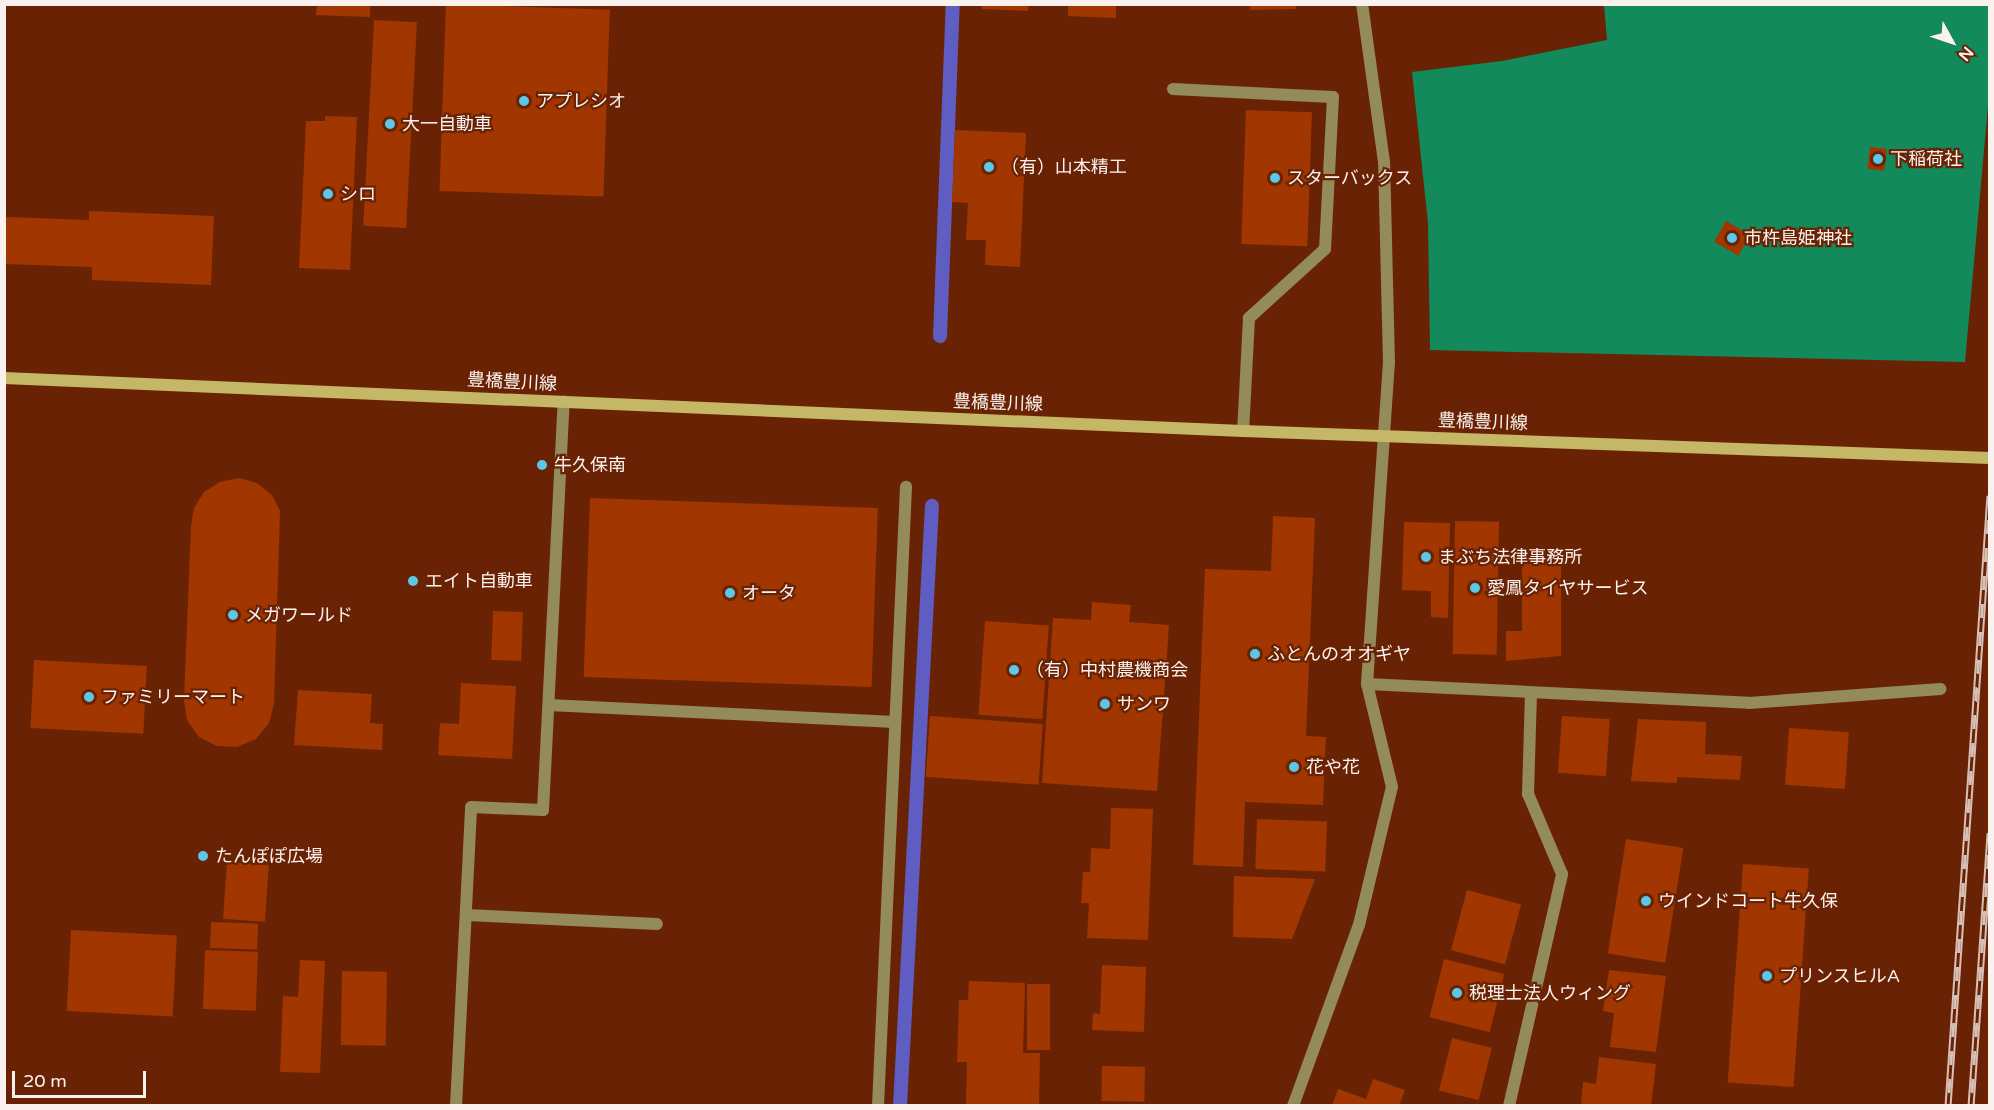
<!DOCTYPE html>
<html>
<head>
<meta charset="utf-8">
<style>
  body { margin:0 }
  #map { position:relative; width:1994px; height:1110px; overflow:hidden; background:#692304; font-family:"Varela Round","Noto Sans JP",sans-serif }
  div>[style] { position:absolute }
  .forest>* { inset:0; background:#128a5c }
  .stream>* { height:14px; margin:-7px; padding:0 7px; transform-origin:7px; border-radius:7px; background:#5f5dc1 }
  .building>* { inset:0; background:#a13600; transform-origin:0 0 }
  .service>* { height:12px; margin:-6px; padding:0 6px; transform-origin:6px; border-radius:6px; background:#938b5a }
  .minor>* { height:12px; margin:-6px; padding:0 6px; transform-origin:6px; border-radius:6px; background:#938b5a }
  .secondary>* { height:12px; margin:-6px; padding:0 6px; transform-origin:6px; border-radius:6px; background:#c4b766 }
  .rail>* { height:7px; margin-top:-3.5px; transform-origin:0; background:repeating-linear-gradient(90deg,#692304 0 14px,#d7c0b6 0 28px); box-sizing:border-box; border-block:2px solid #d7c0b6 }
  .dots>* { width:16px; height:16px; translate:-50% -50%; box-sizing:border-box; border:3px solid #692304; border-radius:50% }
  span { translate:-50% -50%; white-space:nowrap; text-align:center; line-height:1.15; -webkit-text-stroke:4.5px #692304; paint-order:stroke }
  .poi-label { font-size:18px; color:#fbf2ef }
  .left { translate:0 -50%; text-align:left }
  .street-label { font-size:18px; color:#fbf2ef }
  .frame { position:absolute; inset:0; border:6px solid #fbf2ef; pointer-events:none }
  .north { position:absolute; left:1922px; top:12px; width:60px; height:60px; -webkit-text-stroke:4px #692304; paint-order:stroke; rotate:130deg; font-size:16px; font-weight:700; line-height:24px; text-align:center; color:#fbf2ef }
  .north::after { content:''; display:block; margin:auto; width:21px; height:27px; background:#fbf2ef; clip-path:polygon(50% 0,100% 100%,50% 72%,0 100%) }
  .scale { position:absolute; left:12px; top:1071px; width:134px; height:27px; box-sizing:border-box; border:3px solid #fbf2ef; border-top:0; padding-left:8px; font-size:18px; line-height:21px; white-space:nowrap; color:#fbf2ef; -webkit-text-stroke:4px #692304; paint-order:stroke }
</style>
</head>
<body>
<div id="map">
  <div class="forest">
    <i style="clip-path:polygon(1604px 5px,1989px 5px,1989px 95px,1965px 362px,1430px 350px,1428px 223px,1412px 72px,1502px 61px,1607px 40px)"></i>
  </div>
  <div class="stream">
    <i style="left:940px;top:336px;width:332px;rotate:-87.8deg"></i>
    <i style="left:900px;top:1106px;width:601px;rotate:-86.95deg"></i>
  </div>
  <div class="building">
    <i style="clip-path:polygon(317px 4px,370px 4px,370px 17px,316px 15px)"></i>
    <i style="left:446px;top:4px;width:164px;height:187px;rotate:2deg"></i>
    <i style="clip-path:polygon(982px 4px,1029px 4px,1028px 11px,982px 9px)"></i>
    <i style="clip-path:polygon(1068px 4px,1116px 4px,1116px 18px,1068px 16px)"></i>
    <i style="clip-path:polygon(1250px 4px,1296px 4px,1296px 9px,1250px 10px)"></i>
    <i style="left:374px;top:20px;width:43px;height:206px;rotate:3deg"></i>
    <i style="left:1246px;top:110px;width:66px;height:134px;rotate:2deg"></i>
    <i style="clip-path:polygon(325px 116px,357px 117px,350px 270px,299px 268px,306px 121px,325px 121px)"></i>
    <i style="clip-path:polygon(955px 130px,1026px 133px,1020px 267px,985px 265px,986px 240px,966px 240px,968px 203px,952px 202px)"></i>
    <i style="left:1870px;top:147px;width:17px;height:22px;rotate:7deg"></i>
    <i style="clip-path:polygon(89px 211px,214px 216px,211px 285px,92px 280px,92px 267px,4px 264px,6px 217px,89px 220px)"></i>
    <i style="left:1726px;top:221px;width:28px;height:24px;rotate:30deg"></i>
    <i style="clip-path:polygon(239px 478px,257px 483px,272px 495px,280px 511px,274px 704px,269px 723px,256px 739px,237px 747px,217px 746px,199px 737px,187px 720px,184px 700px,191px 526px,194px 508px,204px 492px,220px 482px)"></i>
    <i style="left:590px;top:498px;width:288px;height:179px;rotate:2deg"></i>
    <i style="clip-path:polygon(1273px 516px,1315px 518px,1306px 736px,1326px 737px,1323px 805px,1245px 802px,1243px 867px,1193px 865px,1205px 569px,1271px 571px)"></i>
    <i style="left:1455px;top:521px;width:44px;height:133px;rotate:1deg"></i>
    <i style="clip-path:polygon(1404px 522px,1450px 523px,1448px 618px,1431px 617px,1431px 591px,1402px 590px)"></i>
    <i style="clip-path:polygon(1561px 560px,1561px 656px,1506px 661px,1506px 631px,1522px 631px,1522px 561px)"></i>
    <i style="clip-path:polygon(1092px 602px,1131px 605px,1129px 622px,1169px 625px,1157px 791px,1042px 783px,1053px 618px,1091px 620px)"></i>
    <i style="left:493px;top:611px;width:30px;height:49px;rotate:2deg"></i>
    <i style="left:985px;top:621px;width:64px;height:94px;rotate:4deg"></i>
    <i style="left:34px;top:660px;width:113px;height:68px;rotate:3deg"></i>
    <i style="clip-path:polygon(461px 683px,516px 686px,512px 759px,438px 755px,440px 723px,459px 724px)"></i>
    <i style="clip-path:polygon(298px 690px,372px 694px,370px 723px,383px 724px,382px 750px,294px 745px)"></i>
    <i style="left:930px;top:716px;width:113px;height:61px;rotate:4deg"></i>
    <i style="left:1562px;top:716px;width:48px;height:57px;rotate:4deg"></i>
    <i style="clip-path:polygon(1638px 719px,1706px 722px,1705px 754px,1742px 756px,1740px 780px,1677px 777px,1677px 783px,1631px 781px)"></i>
    <i style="left:1789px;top:728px;width:60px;height:57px;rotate:4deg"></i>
    <i style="clip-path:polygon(1111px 808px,1153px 809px,1148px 940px,1087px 938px,1089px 903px,1081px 903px,1083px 872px,1090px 872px,1091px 848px,1110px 849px)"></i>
    <i style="left:1257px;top:819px;width:70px;height:50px;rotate:2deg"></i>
    <i style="left:1626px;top:839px;width:58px;height:116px;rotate:9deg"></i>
    <i style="left:227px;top:862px;width:42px;height:57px;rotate:4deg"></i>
    <i style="left:1743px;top:864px;width:66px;height:219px;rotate:4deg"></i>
    <i style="clip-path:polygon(1234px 876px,1315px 879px,1292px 939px,1233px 937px)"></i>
    <i style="left:1467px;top:890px;width:56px;height:62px;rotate:15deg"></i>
    <i style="left:211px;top:922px;width:47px;height:26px;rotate:2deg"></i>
    <i style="left:71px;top:930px;width:106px;height:81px;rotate:3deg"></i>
    <i style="left:205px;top:950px;width:53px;height:59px;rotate:2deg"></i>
    <i style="left:1444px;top:959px;width:62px;height:60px;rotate:14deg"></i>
    <i style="clip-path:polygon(300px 960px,325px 961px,320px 1073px,280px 1072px,283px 996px,298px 997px)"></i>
    <i style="clip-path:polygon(1102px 965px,1146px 967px,1144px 1032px,1092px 1030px,1093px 1013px,1100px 1014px)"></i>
    <i style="clip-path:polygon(1609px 970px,1666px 976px,1656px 1052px,1610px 1047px,1614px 1013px,1603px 1011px)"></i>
    <i style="left:342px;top:971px;width:45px;height:74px;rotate:1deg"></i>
    <i style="clip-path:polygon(969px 981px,1025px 983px,1023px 1053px,1040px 1053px,1039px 1105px,966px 1104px,967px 1062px,957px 1062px,959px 1000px,968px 1000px)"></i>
    <i style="left:1027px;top:984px;width:23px;height:66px"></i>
    <i style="left:1452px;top:1038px;width:41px;height:54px;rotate:14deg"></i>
    <i style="clip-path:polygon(1599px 1057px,1656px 1064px,1651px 1106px,1581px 1106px,1583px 1082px,1596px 1084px)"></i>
    <i style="left:1102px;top:1066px;width:43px;height:35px;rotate:1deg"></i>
    <i style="clip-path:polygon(1373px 1079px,1405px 1090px,1399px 1106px,1332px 1106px,1338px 1089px,1366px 1099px)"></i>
  </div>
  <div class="service">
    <i style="left:1173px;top:89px;width:160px;rotate:2.9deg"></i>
    <i style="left:1333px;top:97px;width:152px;rotate:93deg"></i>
    <i style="left:1325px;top:249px;width:103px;rotate:137.8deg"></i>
    <i style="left:1249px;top:318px;width:113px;rotate:93deg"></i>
    <i style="left:549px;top:705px;width:346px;rotate:2.8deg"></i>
    <i style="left:466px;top:915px;width:191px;rotate:2.7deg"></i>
    <i style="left:456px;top:1106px;width:299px;rotate:-87.1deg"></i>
    <i style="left:471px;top:807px;width:72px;rotate:2.4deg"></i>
    <i style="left:543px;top:810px;width:409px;rotate:-87.1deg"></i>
  </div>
  <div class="minor">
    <i style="left:1367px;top:684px;width:382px;rotate:2.8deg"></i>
    <i style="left:1749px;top:703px;width:192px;rotate:-4.2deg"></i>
    <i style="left:878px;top:1106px;width:620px;rotate:-87.41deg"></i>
    <i style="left:1293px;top:1106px;width:193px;rotate:-70deg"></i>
    <i style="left:1359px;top:925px;width:142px;rotate:-76.6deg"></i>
    <i style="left:1392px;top:787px;width:106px;rotate:-103.6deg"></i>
    <i style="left:1367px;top:684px;width:322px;rotate:-86.1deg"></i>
    <i style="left:1389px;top:363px;width:201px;rotate:-91.4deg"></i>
    <i style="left:1384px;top:162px;width:160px;rotate:-97.9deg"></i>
    <i style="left:1509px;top:1106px;width:238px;rotate:-77.1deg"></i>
    <i style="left:1562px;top:874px;width:87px;rotate:-113deg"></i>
    <i style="left:1528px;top:794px;width:101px;rotate:-88.3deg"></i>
  </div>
  <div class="secondary">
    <i style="left:4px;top:378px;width:1240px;rotate:2.45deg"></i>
    <i style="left:1243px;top:431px;width:747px;rotate:2.07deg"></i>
  </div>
  <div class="rail">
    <i style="left:1948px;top:1106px;width:612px;rotate:-86.07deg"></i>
    <i style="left:1971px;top:1106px;width:274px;rotate:-86deg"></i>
  </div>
  <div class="dots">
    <i style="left:524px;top:101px;background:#5cc7e7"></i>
    <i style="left:390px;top:124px;background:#5cc7e7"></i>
    <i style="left:1878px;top:159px;background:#5cc7e7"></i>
    <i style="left:989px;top:167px;background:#5cc7e7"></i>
    <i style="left:1275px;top:178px;background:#5cc7e7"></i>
    <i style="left:328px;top:194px;background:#5cc7e7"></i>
    <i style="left:1732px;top:238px;background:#5cc7e7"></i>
    <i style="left:542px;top:465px;background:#5cc7e7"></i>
    <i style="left:1426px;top:557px;background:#5cc7e7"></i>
    <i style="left:413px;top:581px;background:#5cc7e7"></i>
    <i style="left:1475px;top:588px;background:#5cc7e7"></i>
    <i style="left:730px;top:593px;background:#5cc7e7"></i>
    <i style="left:233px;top:615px;background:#5cc7e7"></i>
    <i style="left:1255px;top:654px;background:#5cc7e7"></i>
    <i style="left:1014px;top:670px;background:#5cc7e7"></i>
    <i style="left:89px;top:697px;background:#5cc7e7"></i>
    <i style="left:1105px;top:704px;background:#5cc7e7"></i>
    <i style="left:1294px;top:767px;background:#5cc7e7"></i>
    <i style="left:203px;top:856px;background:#5cc7e7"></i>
    <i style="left:1646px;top:901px;background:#5cc7e7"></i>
    <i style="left:1767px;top:976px;background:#5cc7e7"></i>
    <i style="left:1457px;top:993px;background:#5cc7e7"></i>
  </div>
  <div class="poi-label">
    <span class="left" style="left:536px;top:101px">アプレシオ</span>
    <span class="left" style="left:402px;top:124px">大一自動車</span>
    <span class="left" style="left:1890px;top:159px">下稲荷社</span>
    <span class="left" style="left:1001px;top:167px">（有）山本精工</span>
    <span class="left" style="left:1287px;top:178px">スターバックス</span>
    <span class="left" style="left:340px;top:194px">シロ</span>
    <span class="left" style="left:1744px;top:238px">市杵島姫神社</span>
    <span class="left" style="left:554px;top:465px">牛久保南</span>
    <span class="left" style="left:1438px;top:557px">まぶち法律事務所</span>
    <span class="left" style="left:425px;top:581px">エイト自動車</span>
    <span class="left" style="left:1487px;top:588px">愛鳳タイヤサービス</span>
    <span class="left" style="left:742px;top:593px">オータ</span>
    <span class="left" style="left:245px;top:615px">メガワールド</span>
    <span class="left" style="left:1267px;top:654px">ふとんのオオギヤ</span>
    <span class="left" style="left:1026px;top:670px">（有）中村農機商会</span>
    <span class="left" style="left:101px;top:697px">ファミリーマート</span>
    <span class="left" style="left:1117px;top:704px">サンワ</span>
    <span class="left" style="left:1306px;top:767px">花や花</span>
    <span class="left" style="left:215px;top:856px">たんぽぽ広場</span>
    <span class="left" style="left:1658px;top:901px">ウインドコート牛久保</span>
    <span class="left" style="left:1779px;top:976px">プリンスヒルA</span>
    <span class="left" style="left:1469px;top:993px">税理士法人ウィング</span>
  </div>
  <div class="street-label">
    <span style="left:512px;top:382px;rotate:3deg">豊橋豊川線</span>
    <span style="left:998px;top:403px;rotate:2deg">豊橋豊川線</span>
    <span style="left:1483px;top:422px;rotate:2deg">豊橋豊川線</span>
  </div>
  <div class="frame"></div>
  <div class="north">N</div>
  <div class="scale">20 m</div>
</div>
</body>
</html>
